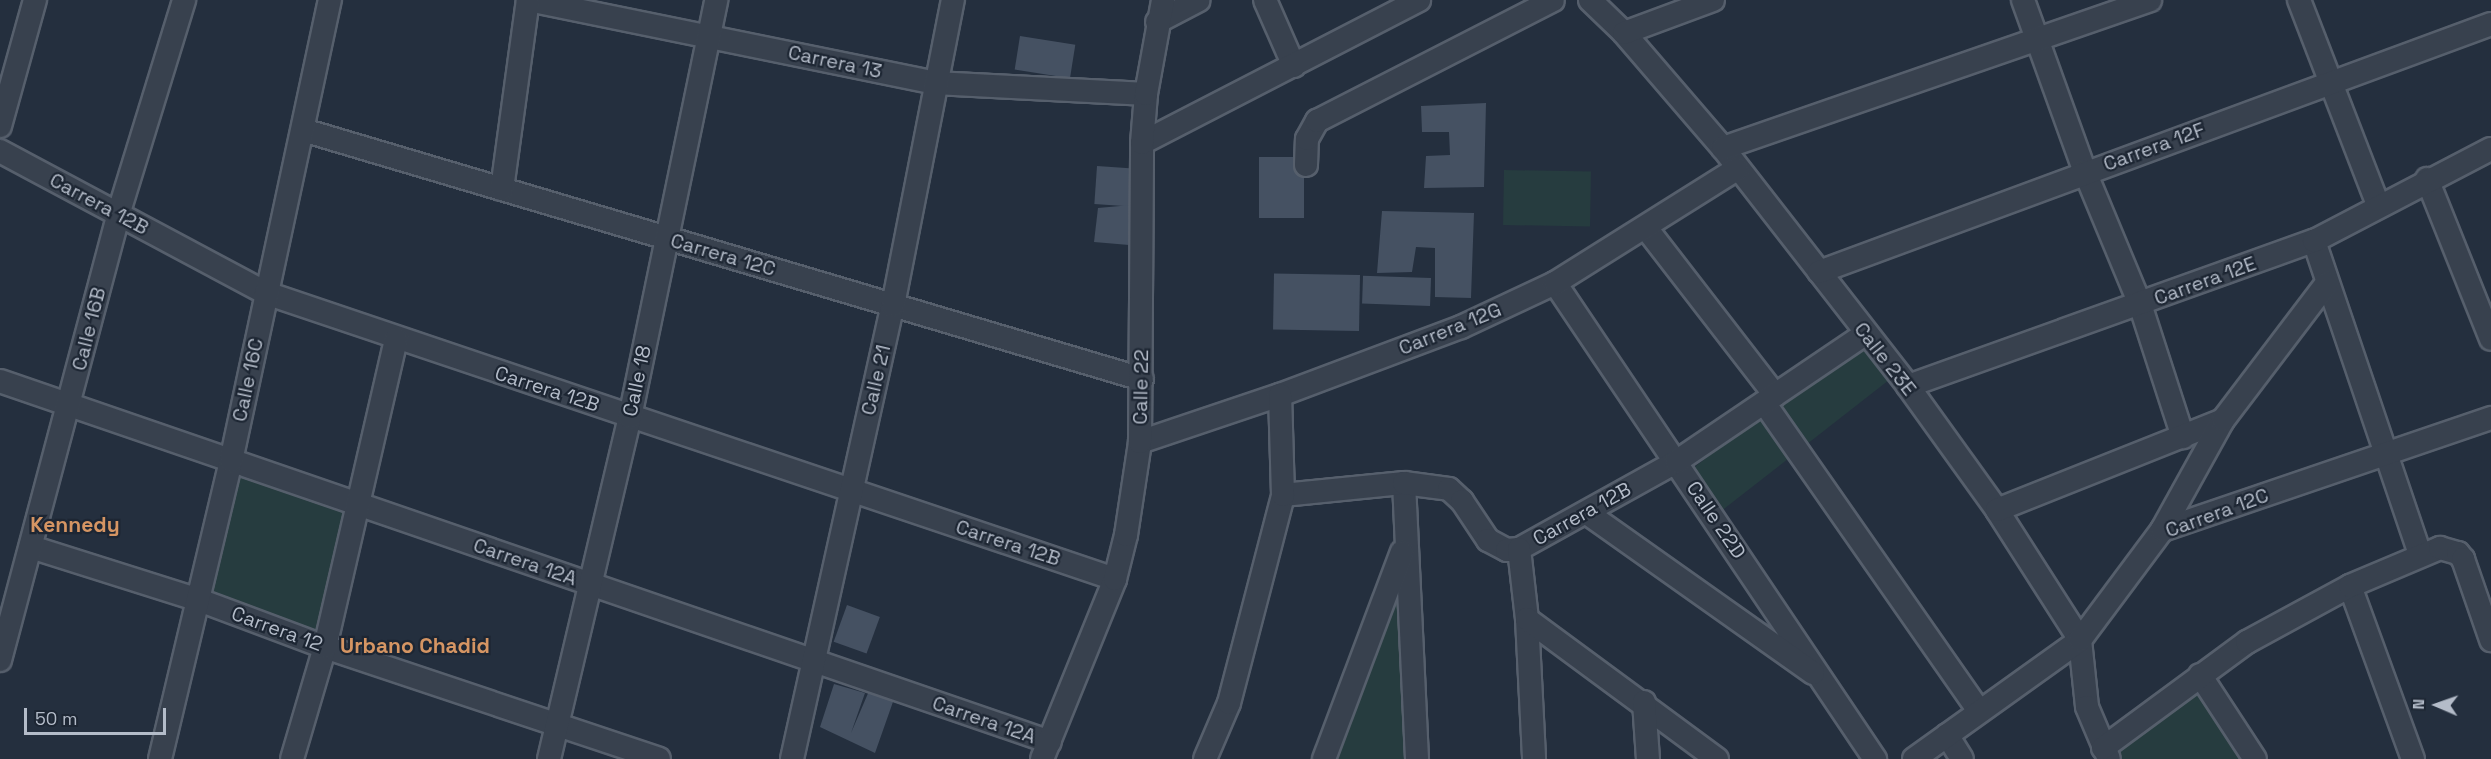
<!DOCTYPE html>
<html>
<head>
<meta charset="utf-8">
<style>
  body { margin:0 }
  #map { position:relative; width:2491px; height:759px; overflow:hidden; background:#242f3e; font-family:"Space Grotesk",sans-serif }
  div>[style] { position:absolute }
  .green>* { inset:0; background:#263c3f; transform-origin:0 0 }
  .building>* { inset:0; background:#455162; transform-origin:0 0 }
  .roads { filter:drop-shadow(2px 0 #565f6c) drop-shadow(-2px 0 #565f6c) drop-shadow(0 2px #565f6c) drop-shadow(0 -2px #565f6c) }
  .minor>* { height:22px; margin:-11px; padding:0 11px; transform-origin:11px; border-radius:11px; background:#38414e }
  span { translate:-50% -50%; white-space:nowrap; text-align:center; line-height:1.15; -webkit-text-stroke:4.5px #1d2633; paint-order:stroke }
  .street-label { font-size:20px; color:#b4bcc9 }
  .neighbourhood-label { font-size:21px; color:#d59563; font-weight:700 }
  .north { position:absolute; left:2407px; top:675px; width:60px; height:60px; -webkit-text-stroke:4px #1d2633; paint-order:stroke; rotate:272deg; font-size:16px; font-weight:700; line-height:24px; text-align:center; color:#b4bcc9 }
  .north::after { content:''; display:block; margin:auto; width:21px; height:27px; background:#b4bcc9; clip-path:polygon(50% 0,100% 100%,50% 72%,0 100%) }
  .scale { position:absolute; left:24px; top:708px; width:142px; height:27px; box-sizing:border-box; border:3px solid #b4bcc9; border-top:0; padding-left:8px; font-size:18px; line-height:21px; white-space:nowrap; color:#b4bcc9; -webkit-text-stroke:4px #1d2633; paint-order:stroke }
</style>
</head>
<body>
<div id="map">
  <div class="green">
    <i style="left:1504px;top:170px;width:87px;height:55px;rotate:1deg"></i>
    <i style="left:1865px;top:334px;width:51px;height:228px;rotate:52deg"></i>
    <i style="clip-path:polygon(231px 461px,359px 505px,325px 647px,199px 600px)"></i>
    <i style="clip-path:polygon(1406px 542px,1417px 759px,1324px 759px)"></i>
    <i style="clip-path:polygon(2200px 675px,2248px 759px,2109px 759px)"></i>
  </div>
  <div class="building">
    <i style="left:1020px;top:36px;width:56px;height:34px;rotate:9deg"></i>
    <i style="clip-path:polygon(1486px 103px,1484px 187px,1424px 188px,1426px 156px,1450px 155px,1449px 132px,1422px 132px,1421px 106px)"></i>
    <i style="left:1259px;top:157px;width:45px;height:61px"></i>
    <i style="left:1097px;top:166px;width:40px;height:38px;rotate:4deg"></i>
    <i style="clip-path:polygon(1131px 205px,1129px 245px,1094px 242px,1098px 208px)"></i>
    <i style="clip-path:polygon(1382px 211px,1474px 213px,1471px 298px,1435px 297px,1435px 248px,1416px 247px,1412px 272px,1377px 273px)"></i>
    <i style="left:1360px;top:275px;width:56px;height:86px;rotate:91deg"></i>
    <i style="left:1431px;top:278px;width:28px;height:68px;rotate:92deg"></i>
    <i style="left:847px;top:605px;width:35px;height:39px;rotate:20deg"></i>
    <i style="clip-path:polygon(834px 684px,865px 693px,851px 733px,869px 691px,894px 699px,875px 753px,820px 727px)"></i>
  </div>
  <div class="roads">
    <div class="minor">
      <i style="left:528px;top:0;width:416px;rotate:11.5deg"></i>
      <i style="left:936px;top:83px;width:210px;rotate:3deg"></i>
      <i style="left:1265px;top:0;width:72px;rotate:66.3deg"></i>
      <i style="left:1590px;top:0;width:47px;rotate:44.1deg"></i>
      <i style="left:1624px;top:33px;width:152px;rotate:49.3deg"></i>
      <i style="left:1723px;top:148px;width:301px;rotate:52.1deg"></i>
      <i style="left:1908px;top:386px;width:153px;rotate:54.3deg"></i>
      <i style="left:1997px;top:510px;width:154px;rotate:57.4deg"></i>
      <i style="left:2080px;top:640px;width:67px;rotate:84deg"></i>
      <i style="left:2087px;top:707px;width:56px;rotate:67.1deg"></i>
      <i style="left:2023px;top:0;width:183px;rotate:70.2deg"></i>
      <i style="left:2085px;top:172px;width:143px;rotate:67.4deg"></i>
      <i style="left:2140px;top:304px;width:140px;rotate:72.1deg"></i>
      <i style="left:2299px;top:0;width:220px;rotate:68.9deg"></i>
      <i style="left:1157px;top:22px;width:47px;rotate:-27.6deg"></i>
      <i style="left:1624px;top:33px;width:95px;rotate:-20.3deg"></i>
      <i style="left:0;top:126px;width:131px;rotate:-74.5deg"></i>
      <i style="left:303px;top:130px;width:875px;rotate:16.53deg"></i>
      <i style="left:1142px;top:143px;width:312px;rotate:-27.3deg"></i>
      <i style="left:1723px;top:148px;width:452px;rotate:-19.1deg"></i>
      <i style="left:0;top:151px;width:302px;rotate:28.1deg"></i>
      <i style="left:266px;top:293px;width:896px;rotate:18.62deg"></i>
      <i style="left:1306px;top:165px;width:26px;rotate:-88deg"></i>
      <i style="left:1307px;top:139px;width:21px;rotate:-61deg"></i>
      <i style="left:1317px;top:121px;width:265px;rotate:-27.1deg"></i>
      <i style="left:2427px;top:179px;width:172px;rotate:68.2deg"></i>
      <i style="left:502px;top:189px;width:191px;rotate:-82.2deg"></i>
      <i style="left:1646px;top:228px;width:211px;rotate:52.3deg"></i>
      <i style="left:2314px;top:241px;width:331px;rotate:71.3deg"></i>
      <i style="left:1819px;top:272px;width:716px;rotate:-20.26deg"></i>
      <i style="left:1555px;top:283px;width:574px;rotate:56.09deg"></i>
      <i style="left:0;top:381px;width:1110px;rotate:18.97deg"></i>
      <i style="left:1908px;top:386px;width:431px;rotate:-19.7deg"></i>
      <i style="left:2314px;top:241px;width:199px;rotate:-27.5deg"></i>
      <i style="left:1765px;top:404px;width:372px;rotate:55.1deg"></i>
      <i style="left:1140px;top:442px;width:148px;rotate:-18.6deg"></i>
      <i style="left:1280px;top:395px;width:193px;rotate:-20.6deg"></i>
      <i style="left:1461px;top:327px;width:104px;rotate:-25.1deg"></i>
      <i style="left:1555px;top:283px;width:215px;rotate:-32.1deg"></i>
      <i style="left:1404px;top:483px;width:276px;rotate:87.3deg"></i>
      <i style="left:1283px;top:495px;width:122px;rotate:-5.7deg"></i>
      <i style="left:1404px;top:483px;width:45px;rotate:7.6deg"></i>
      <i style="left:1449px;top:489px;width:18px;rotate:43deg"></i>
      <i style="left:1462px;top:501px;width:47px;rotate:56.3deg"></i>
      <i style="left:1488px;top:540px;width:21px;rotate:28deg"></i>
      <i style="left:1507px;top:550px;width:12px;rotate:-5deg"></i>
      <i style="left:1519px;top:549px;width:179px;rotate:-29deg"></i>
      <i style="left:1676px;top:462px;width:228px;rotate:-34.1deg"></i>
      <i style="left:1997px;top:510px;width:243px;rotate:-21.7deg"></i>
      <i style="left:1587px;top:513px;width:277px;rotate:35.3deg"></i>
      <i style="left:2162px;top:530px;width:348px;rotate:-18.8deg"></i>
      <i style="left:31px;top:547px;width:176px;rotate:17.5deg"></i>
      <i style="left:199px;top:600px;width:134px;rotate:20.5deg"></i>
      <i style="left:325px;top:647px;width:352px;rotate:18.5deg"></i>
      <i style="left:1519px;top:549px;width:70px;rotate:83.5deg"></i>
      <i style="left:1527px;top:619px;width:140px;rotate:87.1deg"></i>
      <i style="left:2350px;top:586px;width:184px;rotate:70deg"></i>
      <i style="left:1527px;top:619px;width:236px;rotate:36.4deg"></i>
      <i style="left:0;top:660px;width:460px;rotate:-75.1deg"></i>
      <i style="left:118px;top:215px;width:225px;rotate:-72.9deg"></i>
      <i style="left:2200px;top:675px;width:100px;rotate:56.8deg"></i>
      <i style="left:1644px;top:702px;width:57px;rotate:86deg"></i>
      <i style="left:1947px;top:735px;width:28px;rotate:58deg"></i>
      <i style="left:2103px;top:748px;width:179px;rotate:-36.4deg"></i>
      <i style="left:2247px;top:642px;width:117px;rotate:-28.5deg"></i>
      <i style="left:2350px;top:586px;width:98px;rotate:-22.9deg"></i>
      <i style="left:2440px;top:548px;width:19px;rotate:16deg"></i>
      <i style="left:2458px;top:553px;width:8px;rotate:50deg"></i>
      <i style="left:2463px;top:559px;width:86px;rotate:70.9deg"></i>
      <i style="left:160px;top:759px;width:306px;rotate:-76.6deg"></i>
      <i style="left:231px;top:461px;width:472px;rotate:-77.9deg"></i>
      <i style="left:292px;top:759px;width:117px;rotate:-73.6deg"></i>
      <i style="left:325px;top:647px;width:316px;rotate:-77deg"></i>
      <i style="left:549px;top:759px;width:351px;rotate:-76.7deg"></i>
      <i style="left:630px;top:417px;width:426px;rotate:-78.3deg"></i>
      <i style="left:792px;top:759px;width:465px;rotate:-77.5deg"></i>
      <i style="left:893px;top:305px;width:311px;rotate:-78.9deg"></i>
      <i style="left:1042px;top:759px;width:194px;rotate:-67.9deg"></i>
      <i style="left:1115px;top:579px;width:45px;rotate:-76deg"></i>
      <i style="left:1126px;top:535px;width:94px;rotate:-81.4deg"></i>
      <i style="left:1140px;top:442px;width:299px;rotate:-89.6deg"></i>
      <i style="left:1142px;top:143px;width:49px;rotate:-85.3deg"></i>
      <i style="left:1146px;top:94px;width:96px;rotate:-79.7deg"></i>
      <i style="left:1205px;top:759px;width:61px;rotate:-66.8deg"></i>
      <i style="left:1229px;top:703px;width:215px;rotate:-75.4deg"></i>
      <i style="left:1283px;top:495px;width:100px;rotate:-91.7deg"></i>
      <i style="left:1324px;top:759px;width:221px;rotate:-69.4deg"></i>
      <i style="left:1914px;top:759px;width:204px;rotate:-35.6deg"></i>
      <i style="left:2080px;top:640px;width:137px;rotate:-53.3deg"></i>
      <i style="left:2162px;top:530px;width:126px;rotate:-61deg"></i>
      <i style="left:2223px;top:420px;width:172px;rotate:-52.8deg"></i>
    </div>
  </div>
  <div class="street-label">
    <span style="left:835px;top:62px;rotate:12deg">Carrera 13</span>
    <span style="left:2154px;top:147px;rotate:-20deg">Carrera 12F</span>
    <span style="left:99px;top:204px;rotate:28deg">Carrera 12B</span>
    <span style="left:723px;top:255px;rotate:16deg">Carrera 12C</span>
    <span style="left:2205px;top:281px;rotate:-20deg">Carrera 12E</span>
    <span style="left:89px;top:329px;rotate:-76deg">Calle 16B</span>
    <span style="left:1450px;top:329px;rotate:-22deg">Carrera 12G</span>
    <span style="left:1885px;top:359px;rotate:52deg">Calle 23E</span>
    <span style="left:248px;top:380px;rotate:-78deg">Calle 16C</span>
    <span style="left:876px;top:380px;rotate:-77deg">Calle 21</span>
    <span style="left:637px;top:381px;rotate:-78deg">Calle 18</span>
    <span style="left:1141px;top:387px;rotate:-89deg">Calle 22</span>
    <span style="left:547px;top:389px;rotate:18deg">Carrera 12B</span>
    <span style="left:2217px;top:513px;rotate:-20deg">Carrera 12C</span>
    <span style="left:1582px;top:514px;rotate:-29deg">Carrera 12B</span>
    <span style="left:1716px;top:520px;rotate:56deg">Calle 22D</span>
    <span style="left:1008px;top:543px;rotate:18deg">Carrera 12B</span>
    <span style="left:525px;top:562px;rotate:19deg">Carrera 12A</span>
    <span style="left:277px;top:629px;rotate:20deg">Carrera 12</span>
    <span style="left:984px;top:720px;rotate:19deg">Carrera 12A</span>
  </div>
  <div class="neighbourhood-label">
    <span style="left:75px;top:525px">Kennedy</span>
    <span style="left:415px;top:646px">Urbano Chadid</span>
  </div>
  <div class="north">N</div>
  <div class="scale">50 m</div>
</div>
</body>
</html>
